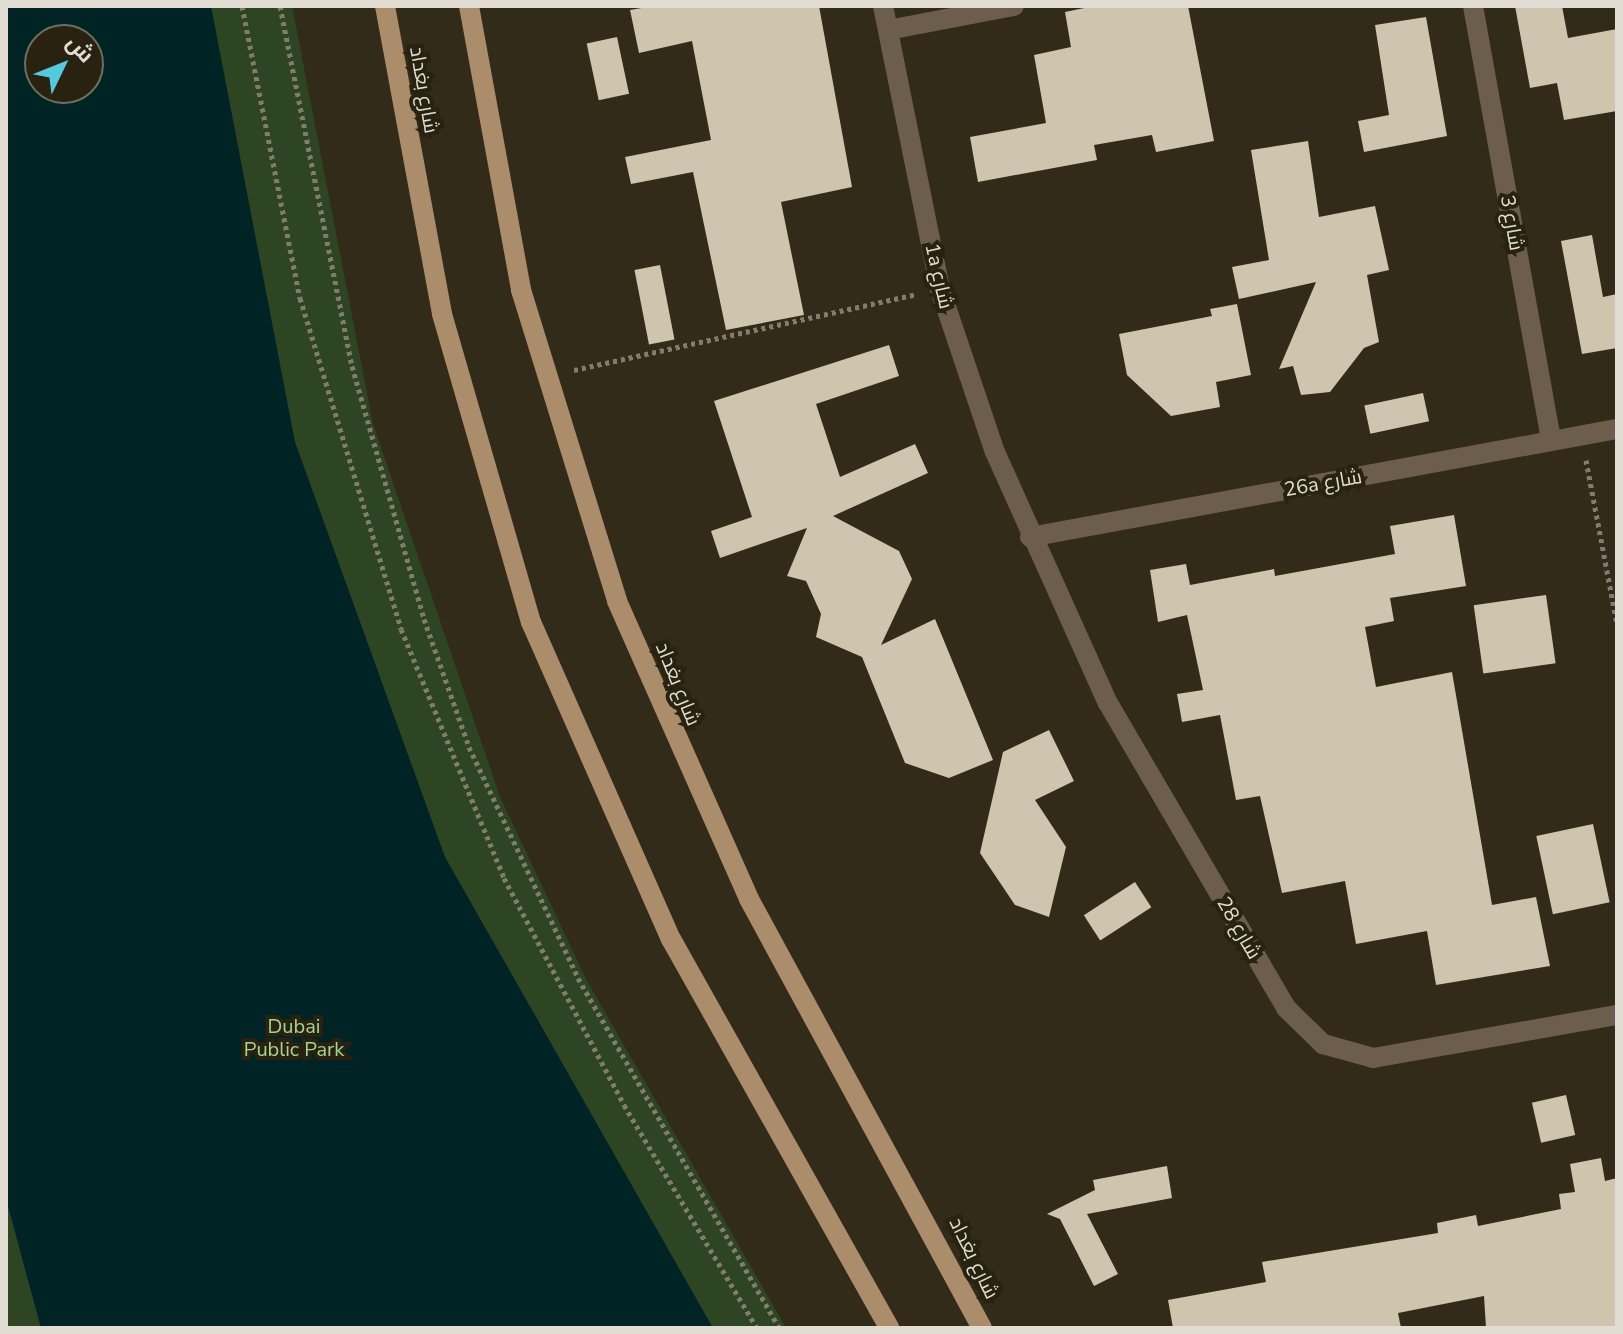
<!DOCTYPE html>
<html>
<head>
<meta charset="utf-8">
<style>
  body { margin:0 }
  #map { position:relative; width:1623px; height:1334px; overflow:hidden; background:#332b19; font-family:"Nunito Sans",Cairo,sans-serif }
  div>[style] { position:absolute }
  .green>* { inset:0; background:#2e4524 }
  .water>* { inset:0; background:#002325 }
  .building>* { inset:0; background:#cec5af; transform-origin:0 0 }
  .path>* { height:5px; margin-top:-2.5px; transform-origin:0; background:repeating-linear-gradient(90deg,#827c6d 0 4px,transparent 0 8px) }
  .minor>* { height:20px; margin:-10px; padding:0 10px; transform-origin:10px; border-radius:10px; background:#6c5d4d }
  .major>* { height:20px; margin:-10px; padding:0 10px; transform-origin:10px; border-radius:10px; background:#ab8d6c }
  span { translate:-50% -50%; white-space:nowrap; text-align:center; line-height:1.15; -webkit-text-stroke:8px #292210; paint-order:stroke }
  .street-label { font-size:20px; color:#e1ddd2 }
  .park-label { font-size:20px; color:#a6d393 }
  .frame { position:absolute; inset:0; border:8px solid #e1ddd2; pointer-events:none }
  .north { position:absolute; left:24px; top:24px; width:80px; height:80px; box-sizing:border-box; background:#292210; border:2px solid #736d5e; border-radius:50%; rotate:47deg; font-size:22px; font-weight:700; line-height:32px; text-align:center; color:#e1ddd2 }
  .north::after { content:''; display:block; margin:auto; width:28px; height:36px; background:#54cade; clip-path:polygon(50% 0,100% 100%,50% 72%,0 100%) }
</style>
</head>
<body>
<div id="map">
  <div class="green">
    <i style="clip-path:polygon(evenodd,6px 6px,292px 6px,373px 424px,500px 797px,586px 979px,786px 1328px,6px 1328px,6px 6px,40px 40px,88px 40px,88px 88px,40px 88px,40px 40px)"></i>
  </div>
  <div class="water">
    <i style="clip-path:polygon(evenodd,6px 6px,211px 6px,295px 442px,445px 857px,713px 1328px,41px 1328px,6px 1199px,6px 6px,40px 40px,88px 40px,88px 88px,40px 88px,40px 40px)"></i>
  </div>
  <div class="building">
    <i style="clip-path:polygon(653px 6px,819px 6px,852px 187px,781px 202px,804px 315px,726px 330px,693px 172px,631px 184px,625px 157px,711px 140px,692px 41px,639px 53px,630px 10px)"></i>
    <i style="clip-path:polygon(1094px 6px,1188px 6px,1214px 141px,1156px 152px,1152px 135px,1094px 145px,1097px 160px,978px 182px,970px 137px,1046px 123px,1034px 55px,1071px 47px,1065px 12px)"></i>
    <i style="clip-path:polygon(1515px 6px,1562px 6px,1568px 38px,1617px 29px,1617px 111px,1564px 120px,1557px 83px,1530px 88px)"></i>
    <i style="clip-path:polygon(1426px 17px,1447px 136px,1364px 152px,1358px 121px,1389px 115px,1375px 25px)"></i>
    <i style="left:617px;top:37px;width:58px;height:31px;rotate:78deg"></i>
    <i style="clip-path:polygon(1308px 141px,1319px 217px,1375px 206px,1389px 270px,1367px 275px,1379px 342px,1364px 348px,1330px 392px,1301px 395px,1293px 366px,1279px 369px,1316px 282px,1239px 299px,1232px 267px,1269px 260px,1251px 150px)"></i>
    <i style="clip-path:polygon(1592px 235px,1603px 297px,1617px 294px,1617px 348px,1582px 354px,1561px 241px)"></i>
    <i style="left:660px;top:265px;width:76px;height:26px;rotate:79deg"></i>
    <i style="clip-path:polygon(1237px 304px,1251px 375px,1216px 382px,1220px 407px,1171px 416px,1127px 375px,1119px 334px,1212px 316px,1210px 309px)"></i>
    <i style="clip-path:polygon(889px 345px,899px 376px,816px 404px,840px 477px,915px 444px,928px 473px,833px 516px,899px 551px,912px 579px,881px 645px,935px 619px,993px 760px,949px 778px,905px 763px,862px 657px,816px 637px,821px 614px,806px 581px,787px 576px,807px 528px,720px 558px,711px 531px,752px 517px,714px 401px)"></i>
    <i style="left:1423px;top:393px;width:29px;height:60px;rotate:78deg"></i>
    <i style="clip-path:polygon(1454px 515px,1466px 586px,1390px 598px,1394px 621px,1365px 627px,1376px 687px,1452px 672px,1492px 905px,1536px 897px,1550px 966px,1436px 985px,1427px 931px,1356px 944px,1345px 881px,1282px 893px,1260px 796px,1236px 800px,1220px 715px,1182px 722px,1177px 694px,1203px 690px,1187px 615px,1158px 622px,1150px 570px,1186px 564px,1190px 585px,1274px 569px,1275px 576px,1395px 554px,1390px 526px)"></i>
    <i style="left:1546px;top:595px;width:69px;height:73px;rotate:82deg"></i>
    <i style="clip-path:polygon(1049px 730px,1074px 781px,1035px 800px,1066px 847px,1049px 917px,1015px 905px,980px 853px,1003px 752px)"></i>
    <i style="left:1593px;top:824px;width:80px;height:58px;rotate:78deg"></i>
    <i style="left:1135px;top:882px;width:30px;height:61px;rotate:57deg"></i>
    <i style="left:1566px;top:1095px;width:41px;height:35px;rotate:77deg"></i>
    <i style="clip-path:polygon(1601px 1158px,1605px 1181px,1617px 1178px,1617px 1328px,1486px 1328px,1484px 1296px,1398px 1313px,1401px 1328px,1173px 1328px,1168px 1300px,1266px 1282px,1262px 1262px,1438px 1233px,1437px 1223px,1476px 1215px,1478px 1226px,1561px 1209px,1559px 1194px,1575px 1192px,1570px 1164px)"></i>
    <i style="clip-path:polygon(1167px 1166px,1172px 1198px,1087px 1214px,1118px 1274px,1094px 1286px,1060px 1219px,1047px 1214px,1095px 1190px,1093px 1180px)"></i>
  </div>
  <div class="path">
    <i style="left:242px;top:6px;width:298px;rotate:78.8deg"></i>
    <i style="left:300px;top:298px;width:346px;rotate:73deg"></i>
    <i style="left:401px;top:629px;width:269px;rotate:67.5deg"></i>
    <i style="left:504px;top:878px;width:257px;rotate:62.1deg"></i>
    <i style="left:624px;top:1105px;width:260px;rotate:59.2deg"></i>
    <i style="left:280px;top:6px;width:367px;rotate:78.7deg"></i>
    <i style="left:352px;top:366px;width:263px;rotate:74.1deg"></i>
    <i style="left:424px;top:619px;width:136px;rotate:70.6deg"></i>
    <i style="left:469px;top:747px;width:255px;rotate:64.7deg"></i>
    <i style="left:578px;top:978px;width:404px;rotate:60.1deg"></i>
    <i style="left:574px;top:370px;width:350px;rotate:-12.5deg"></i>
    <i style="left:1586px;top:460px;width:167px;rotate:79.3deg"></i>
  </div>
  <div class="minor">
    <i style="left:883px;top:6px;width:289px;rotate:78.6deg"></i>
    <i style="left:940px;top:289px;width:172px;rotate:71.4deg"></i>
    <i style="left:995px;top:452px;width:275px;rotate:65.8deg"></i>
    <i style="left:1108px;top:703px;width:353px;rotate:59.7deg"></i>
    <i style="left:1286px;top:1008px;width:52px;rotate:44.2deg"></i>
    <i style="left:1323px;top:1044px;width:52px;rotate:15.6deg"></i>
    <i style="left:1373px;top:1058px;width:248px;rotate:-10deg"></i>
    <i style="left:1473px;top:6px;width:441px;rotate:79.8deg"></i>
    <i style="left:888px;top:30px;width:128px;rotate:-10.8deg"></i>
    <i style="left:1030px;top:537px;width:597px;rotate:-10.43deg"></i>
  </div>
  <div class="major">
    <i style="left:385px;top:6px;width:313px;rotate:79.5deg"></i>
    <i style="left:442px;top:314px;width:321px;rotate:73.9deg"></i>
    <i style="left:531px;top:622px;width:347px;rotate:66.2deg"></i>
    <i style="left:671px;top:939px;width:446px;rotate:60.7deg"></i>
    <i style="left:469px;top:6px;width:289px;rotate:79.6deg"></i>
    <i style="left:521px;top:290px;width:325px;rotate:72.8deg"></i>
    <i style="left:617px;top:601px;width:326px;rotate:66.1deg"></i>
    <i style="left:749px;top:899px;width:488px;rotate:61.5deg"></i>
  </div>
  <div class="street-label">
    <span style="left:424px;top:90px;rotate:80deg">شارع بغداد</span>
    <span style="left:1512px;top:223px;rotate:80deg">شارع 3</span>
    <span style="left:939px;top:276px;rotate:77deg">1a شارع</span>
    <span style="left:1323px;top:483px;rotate:-10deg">26a شارع</span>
    <span style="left:678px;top:684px;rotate:68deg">شارع بغداد</span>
    <span style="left:1239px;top:928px;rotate:60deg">شارع 28</span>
    <span style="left:974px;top:1258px;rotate:64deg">شارع بغداد</span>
  </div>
  <div class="park-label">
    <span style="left:294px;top:1038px">Dubai<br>Public Park</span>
  </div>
  <div class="frame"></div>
  <div class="north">ش</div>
</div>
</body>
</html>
